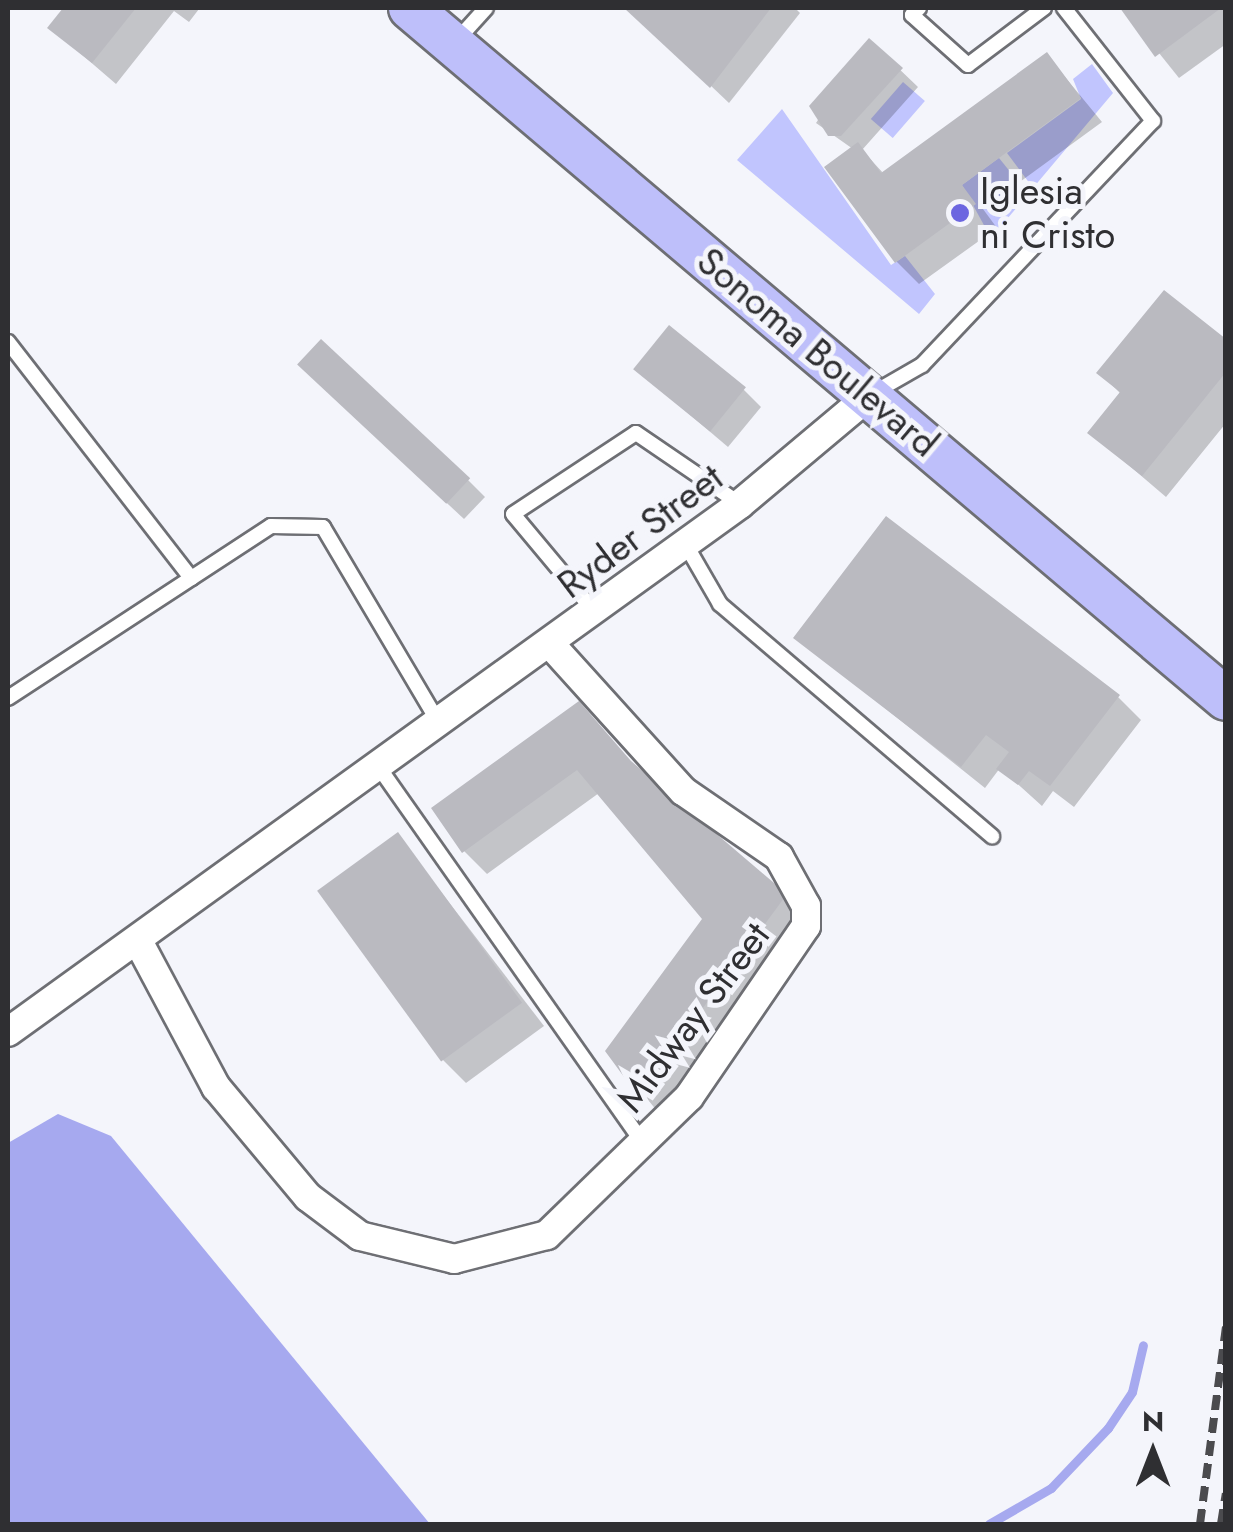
<!DOCTYPE html>
<html>
<head>
<meta charset="utf-8">
<style>
  body { margin:0 }
  #map { position:relative; width:1233px; height:1532px; overflow:hidden; background:#f4f5fb; font-family:Jost,sans-serif }
  div>[style] { position:absolute }
  .green>* { inset:0; background:#c1c5fe; transform-origin:0 0 }
  .water>* { inset:0; background:#a6a9ef }
  .shadow>* { inset:0; background:#0003 }
  .stream>* { height:9px; margin:-4.5px; padding:0 4.5px; transform-origin:4.5px; border-radius:4.5px; background:#a6a9ef }
  .building>* { inset:0; background:#babac0; transform-origin:0 0 }
  .roads { filter:drop-shadow(2px 0 #6e6f74) drop-shadow(-2px 0 #6e6f74) drop-shadow(0 2px #6e6f74) drop-shadow(0 -2px #6e6f74) }
  .service>* { height:14px; margin:-7px; padding:0 7px; transform-origin:7px; border-radius:7px; background:#fff }
  .minor>* { height:28px; margin:-14px; padding:0 14px; transform-origin:14px; border-radius:14px; background:#fff }
  .primary>* { height:42px; margin:-21px; padding:0 21px; transform-origin:21px; border-radius:21px; background:#bebffa }
  .rail>* { height:8px; margin-top:-4px; transform-origin:0; background:repeating-linear-gradient(90deg,#4b4b4e 0 15px,transparent 0 23px) }
  .dots>* { width:28px; height:28px; translate:-50% -50%; box-sizing:border-box; border:5px solid #f4f5fb; border-radius:50% }
  span { translate:-50% -50%; white-space:nowrap; text-align:center; line-height:1.15; -webkit-text-stroke:10px #f4f5fb; paint-order:stroke }
  .poi-label { font-size:38px; color:#2f2f32 }
  .left { translate:0 -50%; text-align:left }
  .street-label { font-size:38px; color:#2f2f32 }
  .frame { position:absolute; inset:0; border:10px solid #2f2f32; pointer-events:none }
  .north { position:absolute; left:1103px; top:1402px; width:100px; height:100px; -webkit-text-stroke:8px #f4f5fb; paint-order:stroke; rotate:0deg; font-size:28px; font-weight:700; line-height:40px; text-align:center; color:#2f2f32 }
  .north::after { content:''; display:block; margin:auto; width:35px; height:45px; background:#2f2f32; clip-path:polygon(50% 0,100% 100%,50% 72%,0 100%) }
</style>
</head>
<body>
<div id="map">
  <div class="green">
    <i style="clip-path:polygon(1092px 64px,1113px 93px,1033px 188px,1007px 153px,1081px 99px,1073px 79px)"></i>
    <i style="left:903px;top:82px;width:29px;height:49px;rotate:41deg"></i>
    <i style="clip-path:polygon(782px 109px,891px 265px,905px 256px,935px 294px,919px 314px,737px 160px)"></i>
    <i style="clip-path:polygon(999px 158px,1028px 194px,991px 238px,962px 185px)"></i>
  </div>
  <div class="water">
    <i style="clip-path:polygon(58px 1114px,111px 1136px,430px 1524px,8px 1524px,8px 1143px)"></i>
  </div>
  <div class="shadow">
    <i style="clip-path:polygon(66px 8px,197px 8px,199px 9px,189px 22px,174px 11px,116px 84px,51px 28px)"></i>
    <i style="clip-path:polygon(629px 8px,795px 8px,800px 13px,729px 103px)"></i>
    <i style="clip-path:polygon(1123px 8px,1226px 8px,1226px 44px,1179px 78px)"></i>
    <i style="clip-path:polygon(870px 41px,918px 87px,862px 150px,884px 174px,1047px 55px,1102px 122px,983px 209px,997px 228px,919px 284px,897px 262px,853px 149px,816px 123px)"></i>
    <i style="clip-path:polygon(1226px 342px,1226px 423px,1166px 497px,1091px 433px,1122px 395px,1100px 373px)"></i>
    <i style="clip-path:polygon(636px 369px,744px 390px,761px 407px,728px 447px)"></i>
    <i style="clip-path:polygon(317px 382px,468px 480px,485px 497px,464px 519px)"></i>
    <i style="clip-path:polygon(796px 637px,1118px 697px,1141px 720px,1074px 807px,1053px 791px,1042px 806px,1000px 768px,985px 788px)"></i>
    <i style="clip-path:polygon(579px 704px,641px 773px,808px 919px,662px 1117px,608px 1051px,705px 919px,599px 793px,487px 874px,464px 851px)"></i>
    <i style="clip-path:polygon(398px 836px,544px 1026px,466px 1083px,443px 1060px)"></i>
  </div>
  <div class="stream">
    <i style="left:989px;top:1524px;width:72px;rotate:-30.1deg"></i>
    <i style="left:1051px;top:1488px;width:83px;rotate:-46.5deg"></i>
    <i style="left:1108px;top:1428px;width:43px;rotate:-56.3deg"></i>
    <i style="left:1132px;top:1392px;width:48px;rotate:-76.8deg"></i>
  </div>
  <div class="building">
    <i style="clip-path:polygon(63px 8px,136px 8px,92px 63px,47px 28px)"></i>
    <i style="clip-path:polygon(624px 8px,771px 8px,710px 88px)"></i>
    <i style="clip-path:polygon(1120px 8px,1221px 8px,1155px 57px)"></i>
    <i style="clip-path:polygon(869px 38px,903px 68px,841px 136px,828px 136px,809px 106px)"></i>
    <i style="clip-path:polygon(1047px 52px,1081px 98px,962px 185px,976px 204px,895px 263px,824px 167px,858px 142px,881px 173px)"></i>
    <i style="clip-path:polygon(1164px 290px,1226px 339px,1226px 372px,1142px 476px,1087px 433px,1120px 392px,1096px 373px)"></i>
    <i style="left:669px;top:325px;width:99px;height:57px;rotate:39deg"></i>
    <i style="left:321px;top:339px;width:204px;height:35px;rotate:43deg"></i>
    <i style="clip-path:polygon(886px 516px,1120px 695px,1050px 786px,1029px 771px,1018px 785px,996px 769px,1009px 752px,986px 735px,961px 767px,793px 638px)"></i>
    <i style="clip-path:polygon(579px 701px,631px 761px,787px 894px,638px 1096px,605px 1051px,702px 919px,577px 770px,462px 853px,431px 808px)"></i>
    <i style="left:398px;top:832px;width:211px;height:100px;rotate:54deg"></i>
  </div>
  <div class="roads">
    <div class="service">
      <i style="left:919px;top:8px;width:10px;rotate:135deg"></i>
      <i style="left:912px;top:15px;width:75px;rotate:41.8deg"></i>
      <i style="left:968px;top:65px;width:95px;rotate:-36.9deg"></i>
      <i style="left:457px;top:40px;width:43px;rotate:-47.8deg"></i>
      <i style="left:8px;top:342px;width:299px;rotate:52.2deg"></i>
      <i style="left:875px;top:392px;width:54px;rotate:-29.9deg"></i>
      <i style="left:922px;top:365px;width:336px;rotate:-46.6deg"></i>
      <i style="left:1153px;top:121px;width:144px;rotate:-128.2deg"></i>
      <i style="left:686px;top:545px;width:68px;rotate:60deg"></i>
      <i style="left:720px;top:604px;width:358px;rotate:40.5deg"></i>
      <i style="left:594px;top:611px;width:126px;rotate:-129.9deg"></i>
      <i style="left:513px;top:514px;width:147px;rotate:-33.4deg"></i>
      <i style="left:636px;top:433px;width:126px;rotate:34.3deg"></i>
      <i style="left:8px;top:698px;width:314px;rotate:-33.2deg"></i>
      <i style="left:271px;top:526px;width:52px;rotate:1.1deg"></i>
      <i style="left:323px;top:527px;width:228px;rotate:59.4deg"></i>
      <i style="left:378px;top:766px;width:463px;rotate:54.9deg"></i>
    </div>
    <div class="minor">
      <i style="left:138px;top:941px;width:166px;rotate:61.9deg"></i>
      <i style="left:216px;top:1087px;width:143px;rotate:50.1deg"></i>
      <i style="left:308px;top:1197px;width:65px;rotate:36.9deg"></i>
      <i style="left:360px;top:1236px;width:97px;rotate:13.7deg"></i>
      <i style="left:454px;top:1259px;width:96px;rotate:-14.5deg"></i>
      <i style="left:547px;top:1235px;width:198px;rotate:-44.2deg"></i>
      <i style="left:689px;top:1097px;width:207px;rotate:-55.6deg"></i>
      <i style="left:806px;top:926px;width:20px;rotate:-90deg"></i>
      <i style="left:806px;top:906px;width:56px;rotate:-118.9deg"></i>
      <i style="left:779px;top:857px;width:116px;rotate:-145.5deg"></i>
      <i style="left:683px;top:791px;width:198px;rotate:-132.1deg"></i>
      <i style="left:8px;top:1032px;width:903px;rotate:-35.8deg"></i>
      <i style="left:740px;top:504px;width:170px;rotate:-40deg"></i>
    </div>
    <div class="primary">
      <i style="left:410px;top:8px;width:1069px;rotate:40.26deg"></i>
    </div>
  </div>
  <div class="rail">
    <i style="left:1200px;top:1524px;width:199px;rotate:-82.5deg"></i>
    <i style="left:1221px;top:1524px;width:31px;rotate:-81deg"></i>
  </div>
  <div class="dots">
    <i style="left:960px;top:213px;background:#6c66e0"></i>
  </div>
  <div class="poi-label">
    <span class="left" style="left:980px;top:213px">Iglesia<br>ni Cristo</span>
  </div>
  <div class="street-label">
    <span style="left:818px;top:352px;rotate:40deg">Sonoma Boulevard</span>
    <span style="left:640px;top:531px;rotate:-37deg">Ryder Street</span>
    <span style="left:693px;top:1017px;rotate:-53deg">Midway Street</span>
  </div>
  <div class="frame"></div>
  <div class="north">N</div>
</div>
</body>
</html>
